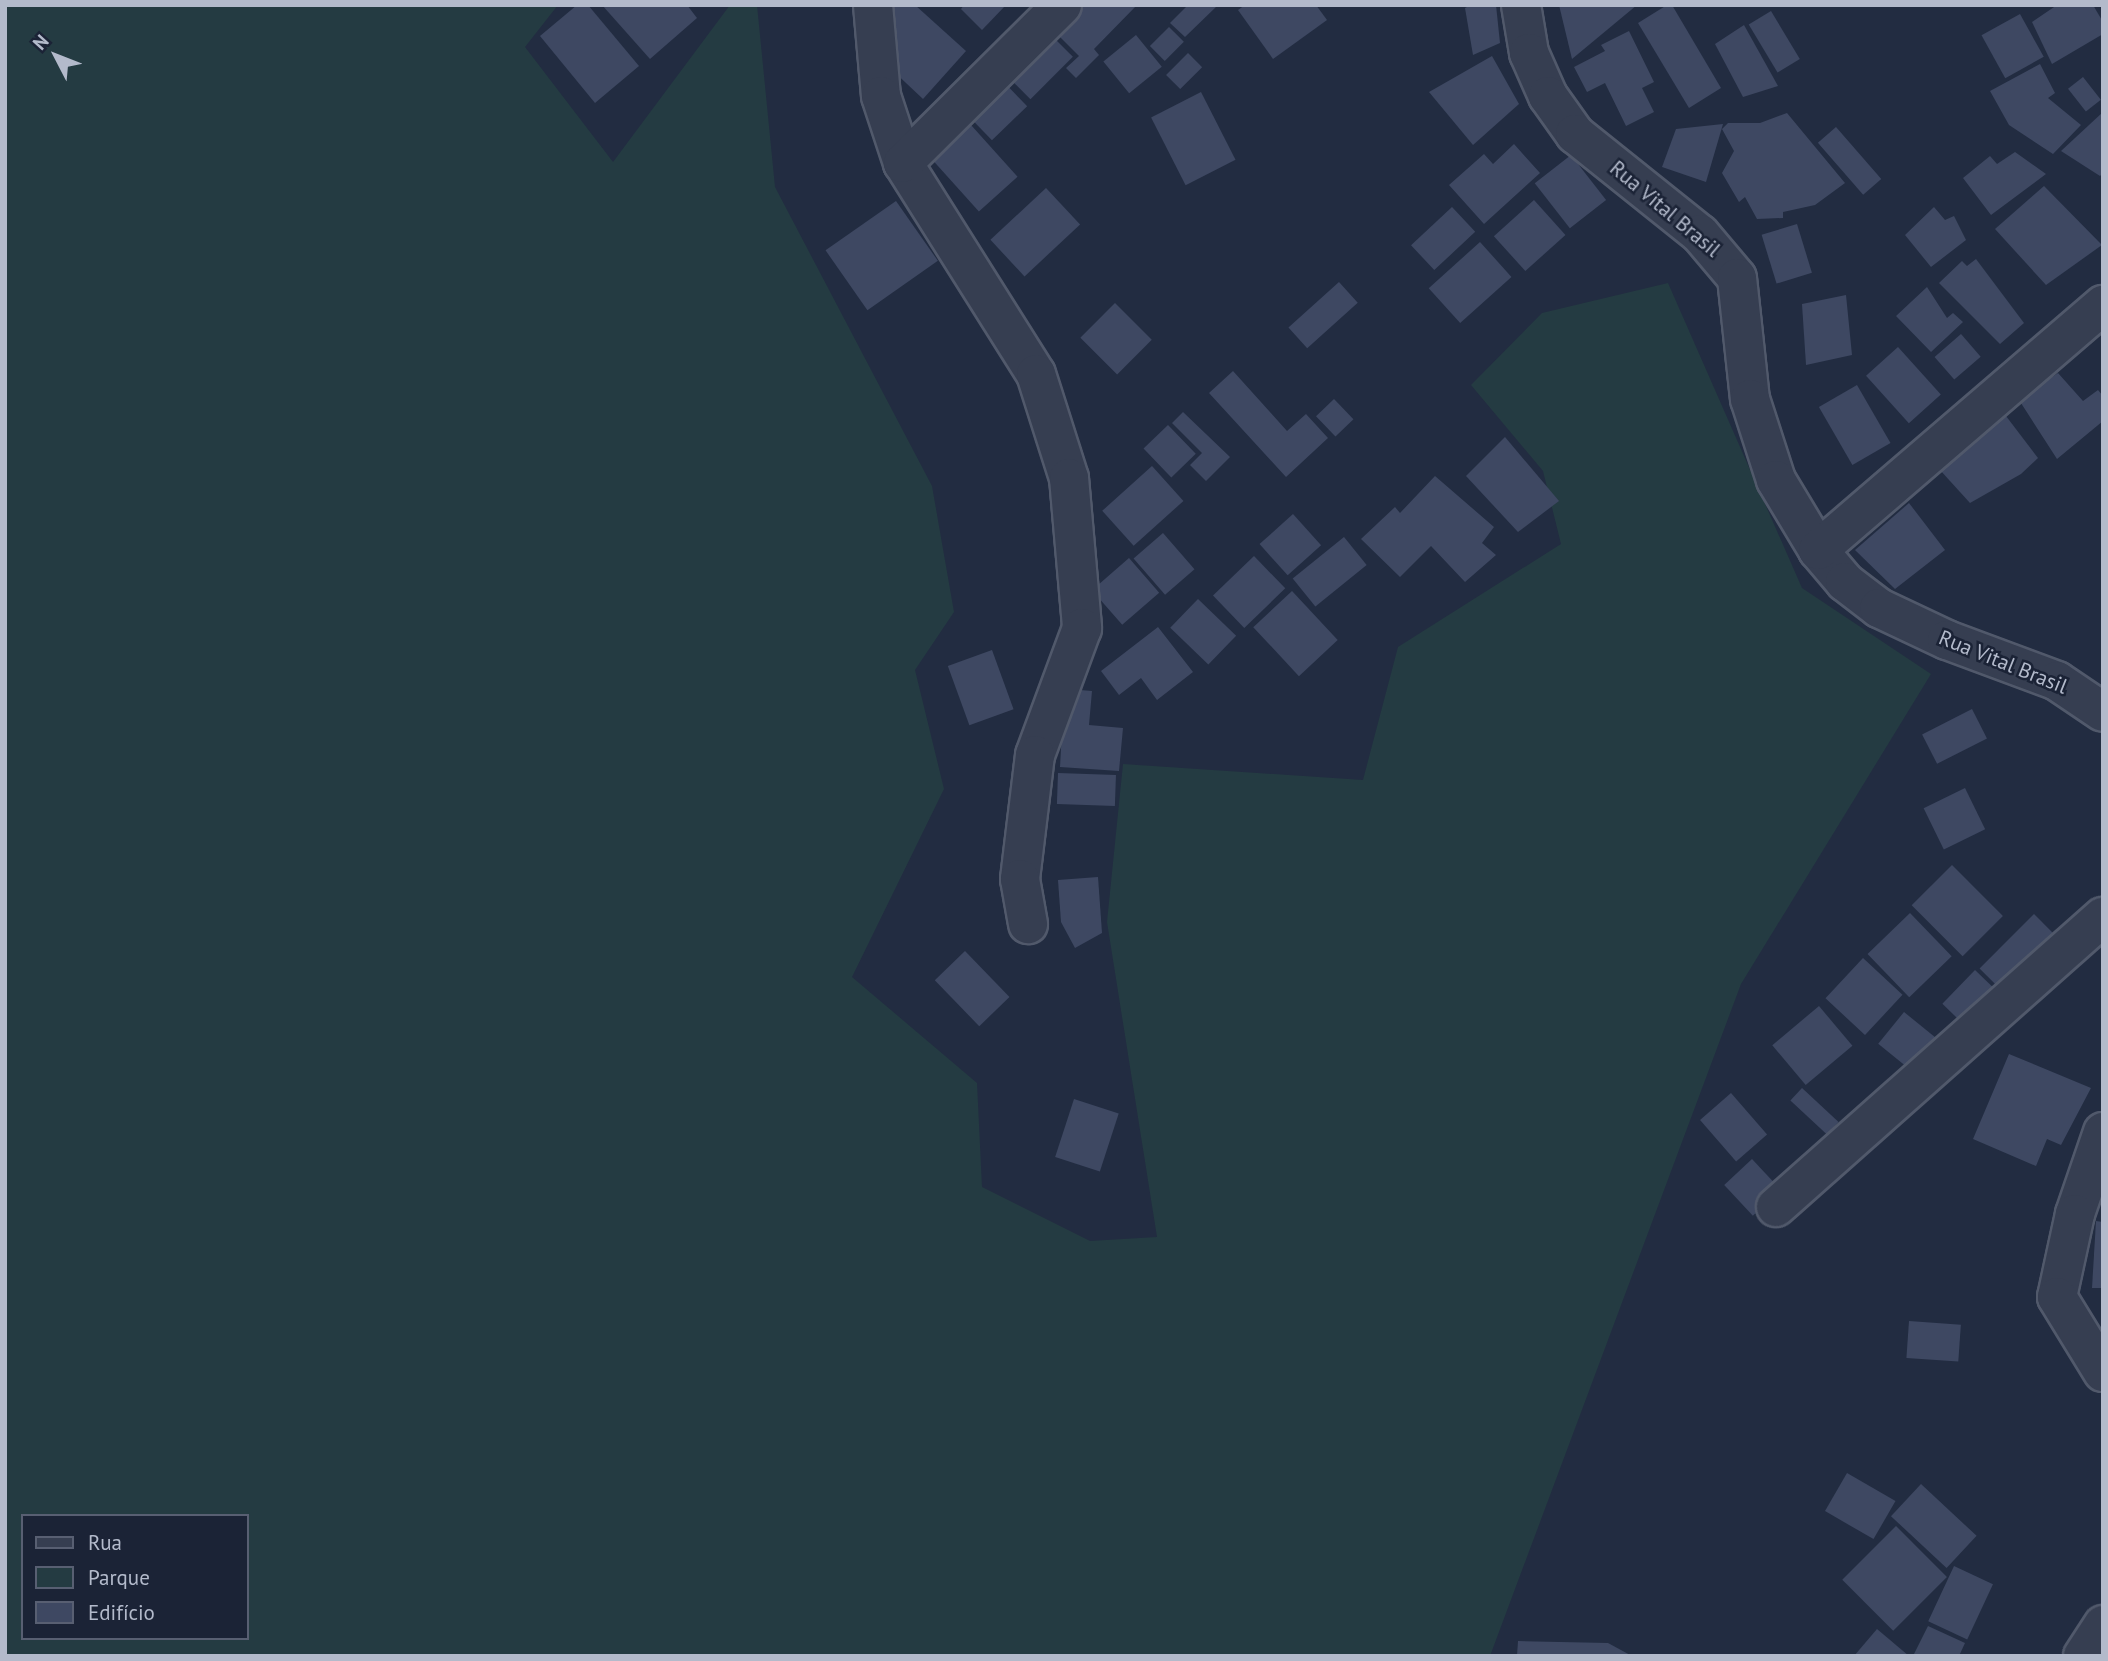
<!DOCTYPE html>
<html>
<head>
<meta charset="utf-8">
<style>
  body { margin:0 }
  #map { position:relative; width:2108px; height:1661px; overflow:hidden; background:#222c41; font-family:"PT Sans",sans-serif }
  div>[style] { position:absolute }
  .green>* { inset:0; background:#243b42 }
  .building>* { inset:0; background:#3e4862; transform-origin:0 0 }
  .roads { filter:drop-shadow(2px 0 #51596b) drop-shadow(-2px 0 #51596b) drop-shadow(0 2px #51596b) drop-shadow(0 -2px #51596b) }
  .minor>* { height:38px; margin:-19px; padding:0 19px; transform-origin:19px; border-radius:19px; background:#363e51 }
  span { translate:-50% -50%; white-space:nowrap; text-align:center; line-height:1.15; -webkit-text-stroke:5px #1b2336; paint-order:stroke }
  .street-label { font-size:21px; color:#b3bacb }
  .frame { position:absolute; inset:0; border:7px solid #b3bacb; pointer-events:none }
  .legend { position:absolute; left:21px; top:1514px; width:228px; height:126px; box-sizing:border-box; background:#1b2336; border:2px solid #585f72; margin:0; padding:9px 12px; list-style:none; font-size:21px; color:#b3bacb }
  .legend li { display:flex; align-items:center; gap:14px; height:35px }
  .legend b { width:35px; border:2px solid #585f72 }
  .north { position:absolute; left:21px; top:21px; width:70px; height:70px; -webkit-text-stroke:5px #1b2336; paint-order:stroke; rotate:312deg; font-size:19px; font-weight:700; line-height:28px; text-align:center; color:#b3bacb }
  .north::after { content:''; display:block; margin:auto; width:24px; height:32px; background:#b3bacb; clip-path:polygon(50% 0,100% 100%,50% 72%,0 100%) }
</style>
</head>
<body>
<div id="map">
  <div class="green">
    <i style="clip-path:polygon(evenodd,5px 5px,558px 5px,525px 47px,613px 162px,730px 5px,757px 5px,775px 187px,932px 486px,954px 612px,915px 670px,944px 789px,852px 977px,977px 1083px,982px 1187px,1090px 1241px,1157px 1237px,1107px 922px,1123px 764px,1363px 780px,1398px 647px,1561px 544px,1543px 471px,1471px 385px,1542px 313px,1668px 283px,1802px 588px,1931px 674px,1741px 984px,1490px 1656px,5px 1656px,5px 5px,23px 1516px,247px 1516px,247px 1638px,23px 1638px,23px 1516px)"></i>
  </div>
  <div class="building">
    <i style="clip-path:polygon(577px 5px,588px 5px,639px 66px,595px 103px,540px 36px)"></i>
    <i style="clip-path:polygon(602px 5px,687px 5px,697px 18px,650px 59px)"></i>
    <i style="clip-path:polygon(884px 5px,915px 5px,966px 51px,923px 99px,889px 67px)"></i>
    <i style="clip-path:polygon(964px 5px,1006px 5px,982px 30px,961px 9px)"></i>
    <i style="clip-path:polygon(1074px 5px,1137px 5px,1094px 49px,1099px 55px,1076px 78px,1066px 68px,1079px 56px,1051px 28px)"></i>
    <i style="clip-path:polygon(1188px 5px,1218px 5px,1185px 37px,1170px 23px)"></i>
    <i style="clip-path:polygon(1245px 5px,1316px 5px,1327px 20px,1273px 59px,1238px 10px)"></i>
    <i style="clip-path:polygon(1471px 5px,1496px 5px,1500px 43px,1473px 55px,1465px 8px)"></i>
    <i style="clip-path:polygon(1559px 5px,1637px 5px,1572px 59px)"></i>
    <i style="clip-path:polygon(1667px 5px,1672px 5px,1721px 88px,1689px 108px,1638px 23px)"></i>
    <i style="clip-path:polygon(2057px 5px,2093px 5px,2103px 22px,2103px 34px,2052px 64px,2032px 22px)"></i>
    <i style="left:1771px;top:11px;width:56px;height:26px;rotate:59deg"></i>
    <i style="left:2020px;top:14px;width:49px;height:44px;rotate:61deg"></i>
    <i style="clip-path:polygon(1744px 25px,1778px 86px,1743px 97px,1715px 44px)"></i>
    <i style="left:1169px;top:27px;width:21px;height:27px;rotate:45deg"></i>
    <i style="left:1046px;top:30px;width:38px;height:60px;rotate:45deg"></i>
    <i style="clip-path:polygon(1629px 31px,1654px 82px,1642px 88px,1654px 112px,1626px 126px,1605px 83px,1587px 92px,1574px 67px,1605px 51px,1601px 45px)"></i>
    <i style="left:1136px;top:35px;width:41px;height:42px;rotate:51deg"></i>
    <i style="left:1188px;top:53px;width:20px;height:31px;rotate:45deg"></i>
    <i style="clip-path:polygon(1492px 56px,1519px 104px,1473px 145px,1429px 92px)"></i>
    <i style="clip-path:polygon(2040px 64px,2055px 93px,2048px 98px,2081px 125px,2053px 154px,2009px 125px,1990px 91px)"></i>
    <i style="left:998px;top:76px;width:42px;height:49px;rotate:46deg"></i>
    <i style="left:2083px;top:77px;width:29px;height:19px;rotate:52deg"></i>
    <i style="left:1201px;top:92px;width:76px;height:56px;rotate:63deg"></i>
    <i style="clip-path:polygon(2103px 112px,2103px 173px,2100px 176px,2061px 151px)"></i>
    <i style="clip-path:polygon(1787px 113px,1845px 183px,1815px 205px,1783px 212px,1783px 218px,1757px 219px,1745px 197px,1739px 202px,1722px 173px,1734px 151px,1722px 129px,1728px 123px,1760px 123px)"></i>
    <i style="left:962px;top:115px;width:83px;height:52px;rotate:48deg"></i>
    <i style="clip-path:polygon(1723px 124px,1706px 182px,1662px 167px,1676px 129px)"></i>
    <i style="left:1836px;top:127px;width:69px;height:24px;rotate:49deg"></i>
    <i style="clip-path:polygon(1514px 144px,1540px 173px,1484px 224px,1449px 185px,1484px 154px,1493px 164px)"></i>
    <i style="clip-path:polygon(2015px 152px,2046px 174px,1991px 215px,1963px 178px,1990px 156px,1997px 164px)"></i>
    <i style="left:1571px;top:155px;width:57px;height:46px;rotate:52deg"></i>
    <i style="clip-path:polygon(2044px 186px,2102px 245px,2046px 285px,1995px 229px)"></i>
    <i style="left:1046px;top:188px;width:50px;height:76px;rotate:47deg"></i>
    <i style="left:1534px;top:200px;width:47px;height:54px;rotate:48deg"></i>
    <i style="left:896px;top:201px;width:73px;height:86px;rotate:55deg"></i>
    <i style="left:1452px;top:207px;width:34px;height:56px;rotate:47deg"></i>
    <i style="clip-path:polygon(1934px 207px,1945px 220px,1954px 216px,1966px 240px,1931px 267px,1905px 235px)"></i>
    <i style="left:1797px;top:224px;width:51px;height:37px;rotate:73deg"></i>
    <i style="left:1480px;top:242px;width:47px;height:69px;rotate:48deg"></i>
    <i style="clip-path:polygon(1976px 259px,2024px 323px,2000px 344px,1939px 283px,1962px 261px,1967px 266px)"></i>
    <i style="left:1339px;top:282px;width:28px;height:68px;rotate:48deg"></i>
    <i style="clip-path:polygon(1927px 287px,1947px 318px,1953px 313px,1963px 322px,1931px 352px,1896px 316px)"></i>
    <i style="clip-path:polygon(1846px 295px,1852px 355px,1806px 365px,1802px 304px)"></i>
    <i style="left:1115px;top:303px;width:52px;height:49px;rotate:45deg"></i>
    <i style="left:1961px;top:334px;width:30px;height:35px;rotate:49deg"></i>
    <i style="left:1898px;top:347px;width:64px;height:43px;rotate:48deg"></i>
    <i style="clip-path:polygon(1233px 371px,1287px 431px,1306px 414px,1328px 438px,1286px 477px,1209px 393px)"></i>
    <i style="clip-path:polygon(2058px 373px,2083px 401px,2098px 390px,2103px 396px,2103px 421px,2057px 459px,2019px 400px)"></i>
    <i style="left:1857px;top:385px;width:67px;height:44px;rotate:60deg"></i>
    <i style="left:1334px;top:399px;width:28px;height:25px;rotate:46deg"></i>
    <i style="clip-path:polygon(1183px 412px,1230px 457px,1206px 481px,1190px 465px,1202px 453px,1172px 423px)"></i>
    <i style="clip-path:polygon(2006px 416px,2038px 458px,2021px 474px,1970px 503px,1940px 470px)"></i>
    <i style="left:1168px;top:425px;width:40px;height:34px;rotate:46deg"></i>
    <i style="clip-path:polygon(1505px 437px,1559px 501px,1518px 532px,1466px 476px)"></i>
    <i style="left:1152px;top:466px;width:47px;height:67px;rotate:48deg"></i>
    <i style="clip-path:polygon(1435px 476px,1494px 527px,1482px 543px,1496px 555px,1465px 582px,1431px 546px,1400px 577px,1361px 539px,1395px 507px,1400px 513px)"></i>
    <i style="clip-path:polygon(1909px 503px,1945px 550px,1895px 589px,1855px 550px)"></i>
    <i style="left:1293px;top:514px;width:42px;height:45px;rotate:48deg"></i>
    <i style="left:1163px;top:533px;width:48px;height:39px;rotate:49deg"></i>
    <i style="left:1344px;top:537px;width:36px;height:66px;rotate:51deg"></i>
    <i style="left:1254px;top:556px;width:45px;height:57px;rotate:46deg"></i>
    <i style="left:1129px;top:558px;width:46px;height:49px;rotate:49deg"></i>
    <i style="left:1292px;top:591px;width:67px;height:53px;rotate:47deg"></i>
    <i style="left:1198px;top:599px;width:53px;height:40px;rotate:44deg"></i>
    <i style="clip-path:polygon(1158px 627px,1193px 672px,1157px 700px,1141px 678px,1119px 695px,1101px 671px)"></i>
    <i style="left:992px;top:650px;width:63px;height:47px;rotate:70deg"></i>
    <i style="clip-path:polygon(1080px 690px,1092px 691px,1089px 725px,1123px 728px,1119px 771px,1060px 767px,1062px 731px)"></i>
    <i style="left:1972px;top:709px;width:33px;height:56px;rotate:63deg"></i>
    <i style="left:1058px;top:773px;width:58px;height:31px;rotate:2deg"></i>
    <i style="left:1965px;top:788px;width:46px;height:46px;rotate:64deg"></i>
    <i style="left:1952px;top:865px;width:72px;height:57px;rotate:45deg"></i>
    <i style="clip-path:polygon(1098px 877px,1102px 933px,1075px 948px,1061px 922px,1058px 880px)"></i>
    <i style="left:1910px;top:913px;width:60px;height:59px;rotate:46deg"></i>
    <i style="left:2034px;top:914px;width:37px;height:77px;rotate:45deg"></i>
    <i style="left:965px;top:951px;width:64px;height:42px;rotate:46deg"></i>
    <i style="left:1863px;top:958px;width:54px;height:55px;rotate:43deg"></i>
    <i style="left:1975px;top:970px;width:35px;height:47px;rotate:44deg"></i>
    <i style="left:1819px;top:1006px;width:52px;height:61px;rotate:50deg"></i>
    <i style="left:1904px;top:1012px;width:50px;height:41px;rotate:39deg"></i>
    <i style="clip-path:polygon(2009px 1054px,2091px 1088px,2061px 1145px,2047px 1139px,2036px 1166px,1973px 1139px)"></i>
    <i style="left:1802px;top:1088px;width:50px;height:17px;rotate:43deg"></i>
    <i style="left:1731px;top:1093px;width:55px;height:41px;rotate:49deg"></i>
    <i style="left:1074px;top:1099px;width:47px;height:61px;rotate:18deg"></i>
    <i style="left:1752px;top:1159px;width:42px;height:38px;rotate:47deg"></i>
    <i style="clip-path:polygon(2096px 1221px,2103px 1222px,2103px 1288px,2092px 1288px)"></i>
    <i style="left:1909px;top:1321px;width:52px;height:37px;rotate:4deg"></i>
    <i style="left:1847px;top:1473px;width:56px;height:44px;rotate:30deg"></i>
    <i style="left:1921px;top:1484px;width:76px;height:44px;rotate:43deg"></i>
    <i style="left:1896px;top:1526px;width:72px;height:76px;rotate:45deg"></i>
    <i style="left:1954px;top:1566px;width:43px;height:61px;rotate:25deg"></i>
    <i style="clip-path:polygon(1928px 1626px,1965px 1643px,1959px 1656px,1913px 1656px)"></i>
    <i style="clip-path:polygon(1877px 1629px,1909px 1656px,1854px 1656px)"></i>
    <i style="clip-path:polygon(1518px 1641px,1608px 1643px,1632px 1656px,1517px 1656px)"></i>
  </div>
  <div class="roads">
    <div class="minor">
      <i style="left:873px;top:5px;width:91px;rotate:85deg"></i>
      <i style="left:881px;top:96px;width:71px;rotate:71.8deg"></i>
      <i style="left:903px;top:163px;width:249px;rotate:57.8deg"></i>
      <i style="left:1036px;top:374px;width:109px;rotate:72.4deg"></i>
      <i style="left:1069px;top:478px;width:151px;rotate:85deg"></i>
      <i style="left:1082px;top:628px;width:135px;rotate:110.3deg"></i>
      <i style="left:1035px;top:755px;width:125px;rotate:96.9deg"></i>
      <i style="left:1020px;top:879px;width:46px;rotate:79.9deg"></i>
      <i style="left:1521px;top:5px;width:49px;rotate:80.5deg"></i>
      <i style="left:1529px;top:53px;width:47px;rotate:66.2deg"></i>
      <i style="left:1548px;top:96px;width:47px;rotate:54.6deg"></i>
      <i style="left:1575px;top:134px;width:160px;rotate:38.7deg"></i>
      <i style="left:1700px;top:234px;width:57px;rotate:49.9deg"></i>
      <i style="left:1737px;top:278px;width:122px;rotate:83.9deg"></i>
      <i style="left:1750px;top:399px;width:85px;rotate:72.2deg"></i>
      <i style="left:1776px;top:480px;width:82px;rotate:59deg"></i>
      <i style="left:1818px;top:550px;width:42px;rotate:49.8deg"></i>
      <i style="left:1845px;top:582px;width:43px;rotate:37.4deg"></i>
      <i style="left:1879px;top:608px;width:75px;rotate:25.2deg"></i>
      <i style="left:1947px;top:640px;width:117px;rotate:20.4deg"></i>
      <i style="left:2057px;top:681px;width:55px;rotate:34deg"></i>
      <i style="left:903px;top:163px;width:224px;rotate:-44.8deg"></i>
      <i style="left:1818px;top:550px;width:376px;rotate:-40.7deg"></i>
      <i style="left:2103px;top:1132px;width:87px;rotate:108.9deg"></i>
      <i style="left:2075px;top:1214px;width:85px;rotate:102.2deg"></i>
      <i style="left:2057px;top:1297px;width:88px;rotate:58.5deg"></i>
      <i style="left:1776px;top:1207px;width:437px;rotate:-41.6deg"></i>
      <i style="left:2083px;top:1656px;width:37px;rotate:-57deg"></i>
    </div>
  </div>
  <div class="street-label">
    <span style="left:1665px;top:209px;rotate:40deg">Rua Vital Brasil</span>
    <span style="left:2003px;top:662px;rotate:22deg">Rua Vital Brasil</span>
  </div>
  <div class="frame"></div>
  <ul class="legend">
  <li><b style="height:9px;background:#363e51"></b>Rua</li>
  <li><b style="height:19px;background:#243b42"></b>Parque</li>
  <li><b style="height:19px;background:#3e4862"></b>Edifício</li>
  </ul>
  <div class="north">N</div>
</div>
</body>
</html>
